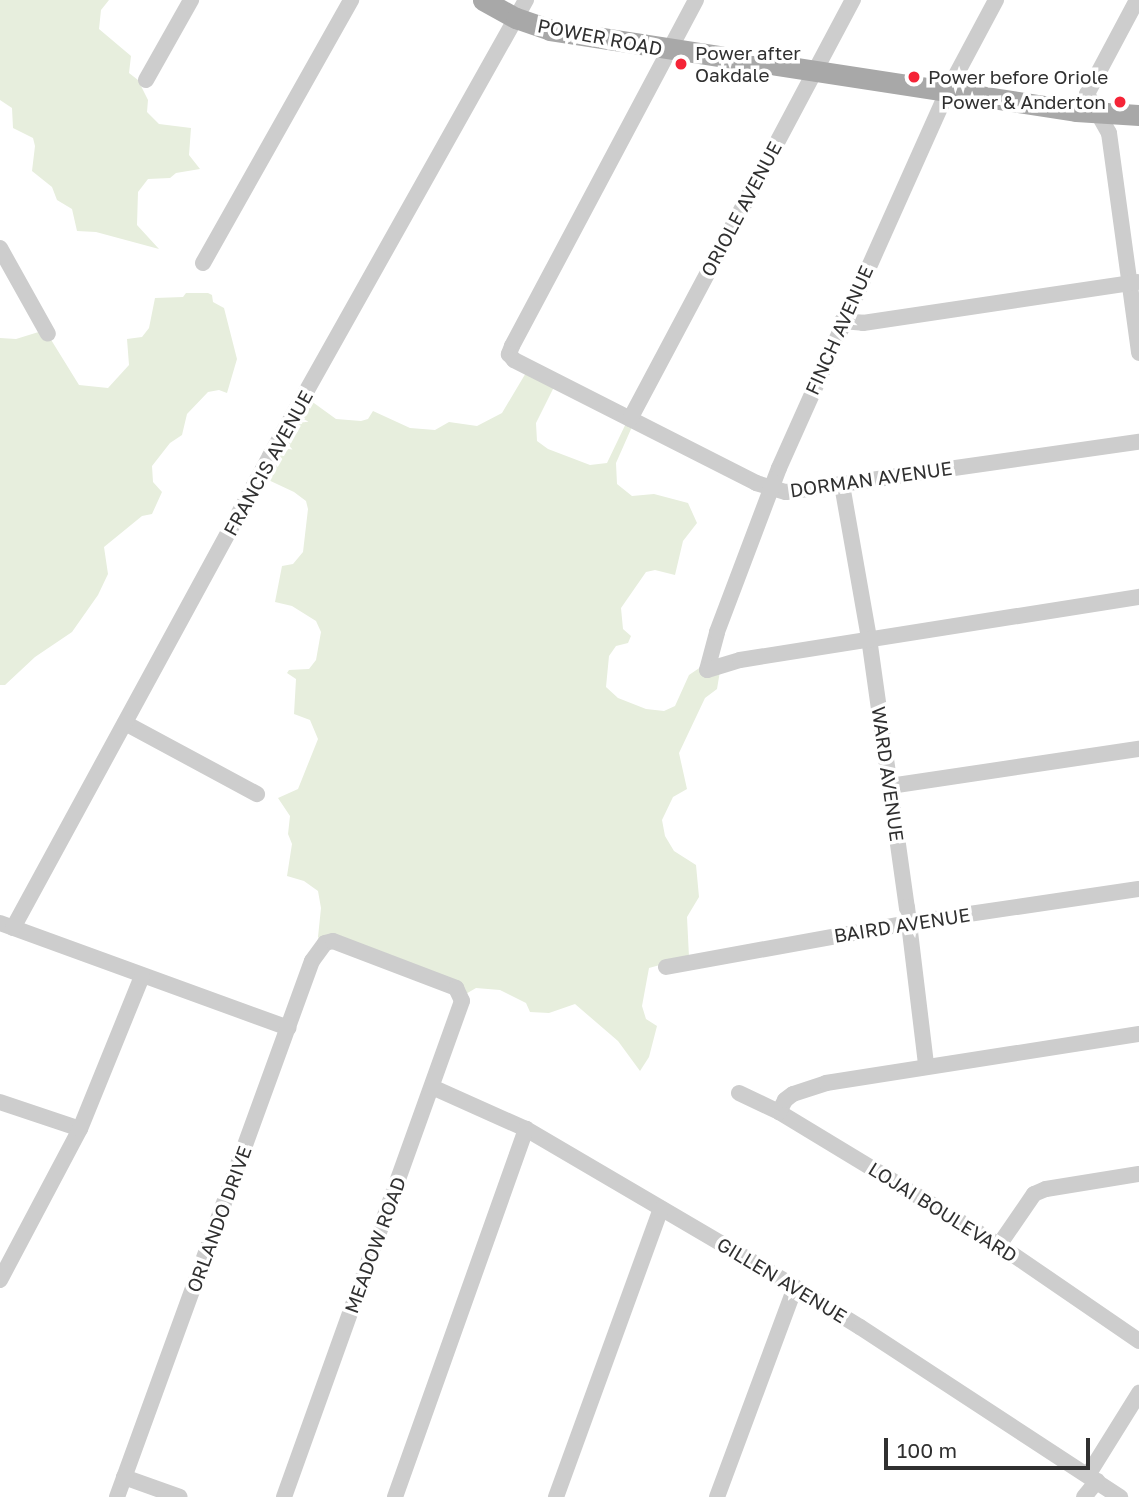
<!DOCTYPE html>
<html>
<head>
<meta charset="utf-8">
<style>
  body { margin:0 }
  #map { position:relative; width:1139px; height:1497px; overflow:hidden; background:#fff; font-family:"Golos Text",sans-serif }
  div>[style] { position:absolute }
  .green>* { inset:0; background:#e7eedd }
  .minor>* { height:16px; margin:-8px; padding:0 8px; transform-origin:8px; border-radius:8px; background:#cdcdcd }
  .major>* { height:21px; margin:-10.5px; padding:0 10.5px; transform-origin:10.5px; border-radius:10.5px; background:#a8a8a8 }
  .dots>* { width:19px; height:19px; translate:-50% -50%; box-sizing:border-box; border:4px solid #fff; border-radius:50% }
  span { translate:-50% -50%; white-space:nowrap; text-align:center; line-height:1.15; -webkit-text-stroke:7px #fff; paint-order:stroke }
  .street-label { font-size:19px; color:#303030 }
  .poi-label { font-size:19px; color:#303030 }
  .left { translate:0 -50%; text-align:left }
  .right { translate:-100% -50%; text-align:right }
  .scale { position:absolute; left:884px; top:1438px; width:206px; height:32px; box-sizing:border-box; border:4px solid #303030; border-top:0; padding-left:9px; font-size:21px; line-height:24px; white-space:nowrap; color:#303030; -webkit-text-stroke:5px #fff; paint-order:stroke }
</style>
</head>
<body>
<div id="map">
  <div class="green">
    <i style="clip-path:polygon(0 0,109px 0,101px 10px,99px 29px,131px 56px,129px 73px,138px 80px,148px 100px,147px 112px,159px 124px,191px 128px,189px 155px,200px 169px,176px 173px,170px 178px,148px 179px,138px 192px,137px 225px,159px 249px,96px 232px,77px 231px,72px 209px,57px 200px,52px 187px,32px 171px,35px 146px,33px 138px,13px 128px,12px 108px,0 100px)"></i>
    <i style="clip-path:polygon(186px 293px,208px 293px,212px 295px,213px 302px,224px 308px,237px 359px,227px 393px,219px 390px,208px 392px,187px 414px,182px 435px,170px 443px,152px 466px,153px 482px,162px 492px,152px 514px,142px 516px,104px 547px,108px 574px,98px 595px,72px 632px,35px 657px,5px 685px,0 685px,0 338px,16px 339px,45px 330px,79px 385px,108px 388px,129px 365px,127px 339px,142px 337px,149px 328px,155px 298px,183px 297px)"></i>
    <i style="clip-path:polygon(530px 366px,557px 381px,536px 423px,537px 441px,548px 449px,590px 465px,607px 463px,629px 417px,635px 420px,616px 463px,617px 484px,632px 496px,654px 494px,688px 503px,697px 523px,683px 541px,675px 575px,655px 570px,646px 572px,621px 608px,623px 629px,631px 636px,628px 643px,616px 646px,609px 656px,606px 687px,618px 698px,646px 709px,664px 711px,675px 706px,689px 675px,714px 658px,722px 659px,717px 689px,705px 698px,679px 753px,687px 789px,673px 797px,662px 820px,665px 836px,674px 851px,696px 865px,699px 897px,687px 917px,689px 957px,649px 968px,642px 1006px,646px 1019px,657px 1026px,649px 1057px,640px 1071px,618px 1041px,575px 1004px,549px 1013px,530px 1012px,526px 1003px,500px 990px,476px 988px,464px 995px,322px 944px,318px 937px,321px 908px,318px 891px,304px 881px,287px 876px,292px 844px,288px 834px,290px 816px,278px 798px,298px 789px,318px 739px,310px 720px,294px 714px,296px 679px,287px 673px,289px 670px,309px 669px,316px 660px,321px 632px,316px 621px,292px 606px,275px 602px,282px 566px,293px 564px,303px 552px,308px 509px,306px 501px,294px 492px,262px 477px,307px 398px,336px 419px,361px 421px,368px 419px,373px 411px,410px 428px,435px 430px,449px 422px,477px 426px,502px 413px)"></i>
  </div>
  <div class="minor">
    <i style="left:696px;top:0;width:392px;rotate:118deg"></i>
    <i style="left:512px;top:346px;width:9px;rotate:111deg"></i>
    <i style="left:509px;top:354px;width:8px;rotate:50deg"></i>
    <i style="left:514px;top:360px;width:271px;rotate:26.9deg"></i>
    <i style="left:756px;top:483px;width:31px;rotate:17deg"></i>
    <i style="left:786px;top:492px;width:357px;rotate:-8.1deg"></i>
    <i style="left:1137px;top:0;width:106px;rotate:118deg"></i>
    <i style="left:1087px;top:94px;width:45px;rotate:60.6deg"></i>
    <i style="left:1109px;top:133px;width:222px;rotate:82.2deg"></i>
    <i style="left:146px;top:80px;width:92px;rotate:-60.6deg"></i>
    <i style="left:0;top:248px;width:98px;rotate:60.8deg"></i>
    <i style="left:203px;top:263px;width:302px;rotate:-60.6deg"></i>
    <i style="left:842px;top:321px;width:21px;rotate:5deg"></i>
    <i style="left:863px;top:323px;width:277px;rotate:-8.5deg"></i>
    <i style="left:630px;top:419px;width:475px;rotate:-62deg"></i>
    <i style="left:842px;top:485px;width:155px;rotate:80deg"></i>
    <i style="left:869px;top:638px;width:272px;rotate:82deg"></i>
    <i style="left:907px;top:907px;width:159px;rotate:83.1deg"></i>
    <i style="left:707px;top:670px;width:39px;rotate:-75deg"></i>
    <i style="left:717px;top:632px;width:175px;rotate:-69.3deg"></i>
    <i style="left:779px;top:468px;width:414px;rotate:-65.9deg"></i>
    <i style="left:948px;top:90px;width:102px;rotate:-61.9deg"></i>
    <i style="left:707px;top:670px;width:34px;rotate:-17deg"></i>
    <i style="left:740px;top:660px;width:404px;rotate:-9deg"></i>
    <i style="left:125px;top:723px;width:150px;rotate:28.3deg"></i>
    <i style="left:890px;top:786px;width:252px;rotate:-8.5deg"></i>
    <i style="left:0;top:923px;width:307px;rotate:20deg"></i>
    <i style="left:13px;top:928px;width:537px;rotate:-61.43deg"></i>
    <i style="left:270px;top:456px;width:523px;rotate:-60.69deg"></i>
    <i style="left:666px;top:967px;width:246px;rotate:-10.3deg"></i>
    <i style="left:908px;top:923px;width:233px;rotate:-8.4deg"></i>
    <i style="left:432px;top:1087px;width:103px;rotate:24.1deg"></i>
    <i style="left:526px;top:1129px;width:312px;rotate:30.4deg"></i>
    <i style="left:795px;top:1287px;width:76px;rotate:31.6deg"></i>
    <i style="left:860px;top:1327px;width:311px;rotate:33.2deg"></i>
    <i style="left:739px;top:1093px;width:44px;rotate:25.4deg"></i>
    <i style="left:779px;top:1112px;width:257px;rotate:31.2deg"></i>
    <i style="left:999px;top:1245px;width:170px;rotate:34.4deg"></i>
    <i style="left:0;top:1102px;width:84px;rotate:18.6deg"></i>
    <i style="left:779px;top:1112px;width:13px;rotate:-63deg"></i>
    <i style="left:785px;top:1100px;width:10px;rotate:-37deg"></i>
    <i style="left:793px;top:1094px;width:35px;rotate:-18deg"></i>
    <i style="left:826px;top:1083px;width:317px;rotate:-8.9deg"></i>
    <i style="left:999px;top:1245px;width:62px;rotate:-55.5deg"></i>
    <i style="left:1034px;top:1194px;width:13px;rotate:-23deg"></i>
    <i style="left:1046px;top:1189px;width:94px;rotate:-9.2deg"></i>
    <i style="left:0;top:1280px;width:171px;rotate:-62.1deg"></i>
    <i style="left:80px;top:1129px;width:165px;rotate:-67.9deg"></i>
    <i style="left:1088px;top:1475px;width:97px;rotate:-58.1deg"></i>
    <i style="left:124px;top:1477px;width:59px;rotate:19.7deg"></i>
    <i style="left:117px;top:1497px;width:570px;rotate:-70.01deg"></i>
    <i style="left:312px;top:961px;width:22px;rotate:-54deg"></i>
    <i style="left:325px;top:943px;width:8px;rotate:-14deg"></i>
    <i style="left:333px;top:941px;width:132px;rotate:20.9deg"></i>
    <i style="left:456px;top:988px;width:14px;rotate:65deg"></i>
    <i style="left:462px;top:1001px;width:527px;rotate:109.74deg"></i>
    <i style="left:395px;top:1497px;width:391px;rotate:-70.4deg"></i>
    <i style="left:556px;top:1497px;width:307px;rotate:-70deg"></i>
    <i style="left:717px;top:1497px;width:224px;rotate:-69.6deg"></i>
    <i style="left:1084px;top:1497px;width:21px;rotate:-51deg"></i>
  </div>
  <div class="major">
    <i style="left:483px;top:0;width:38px;rotate:29deg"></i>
    <i style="left:516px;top:18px;width:36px;rotate:19deg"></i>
    <i style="left:550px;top:30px;width:532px;rotate:8.75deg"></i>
    <i style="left:1076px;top:111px;width:63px;rotate:3.6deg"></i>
  </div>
  <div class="dots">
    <i style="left:681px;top:64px;background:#f52437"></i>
    <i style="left:914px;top:77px;background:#f52437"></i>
    <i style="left:1120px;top:102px;background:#f52437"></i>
  </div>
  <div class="street-label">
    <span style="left:600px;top:37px;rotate:11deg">POWER ROAD</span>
    <span style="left:741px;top:209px;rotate:-62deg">ORIOLE AVENUE</span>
    <span style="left:839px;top:330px;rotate:-66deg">FINCH AVENUE</span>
    <span style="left:268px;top:463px;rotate:-61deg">FRANCIS AVENUE</span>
    <span style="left:871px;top:479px;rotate:-8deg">DORMAN AVENUE</span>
    <span style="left:888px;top:774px;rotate:82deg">WARD AVENUE</span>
    <span style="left:902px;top:925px;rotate:-9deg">BAIRD AVENUE</span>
    <span style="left:943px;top:1212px;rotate:32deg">LOJAI BOULEVARD</span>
    <span style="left:219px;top:1219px;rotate:-70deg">ORLANDO DRIVE</span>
    <span style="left:375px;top:1245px;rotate:-70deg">MEADOW ROAD</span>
    <span style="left:782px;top:1280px;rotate:31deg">GILLEN AVENUE</span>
  </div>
  <div class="poi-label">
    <span class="left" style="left:695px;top:64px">Power after<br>Oakdale</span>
    <span class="left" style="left:928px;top:77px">Power before Oriole</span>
    <span class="right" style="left:1106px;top:102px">Power &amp; Anderton</span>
  </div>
  <div class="scale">100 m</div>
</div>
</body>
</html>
